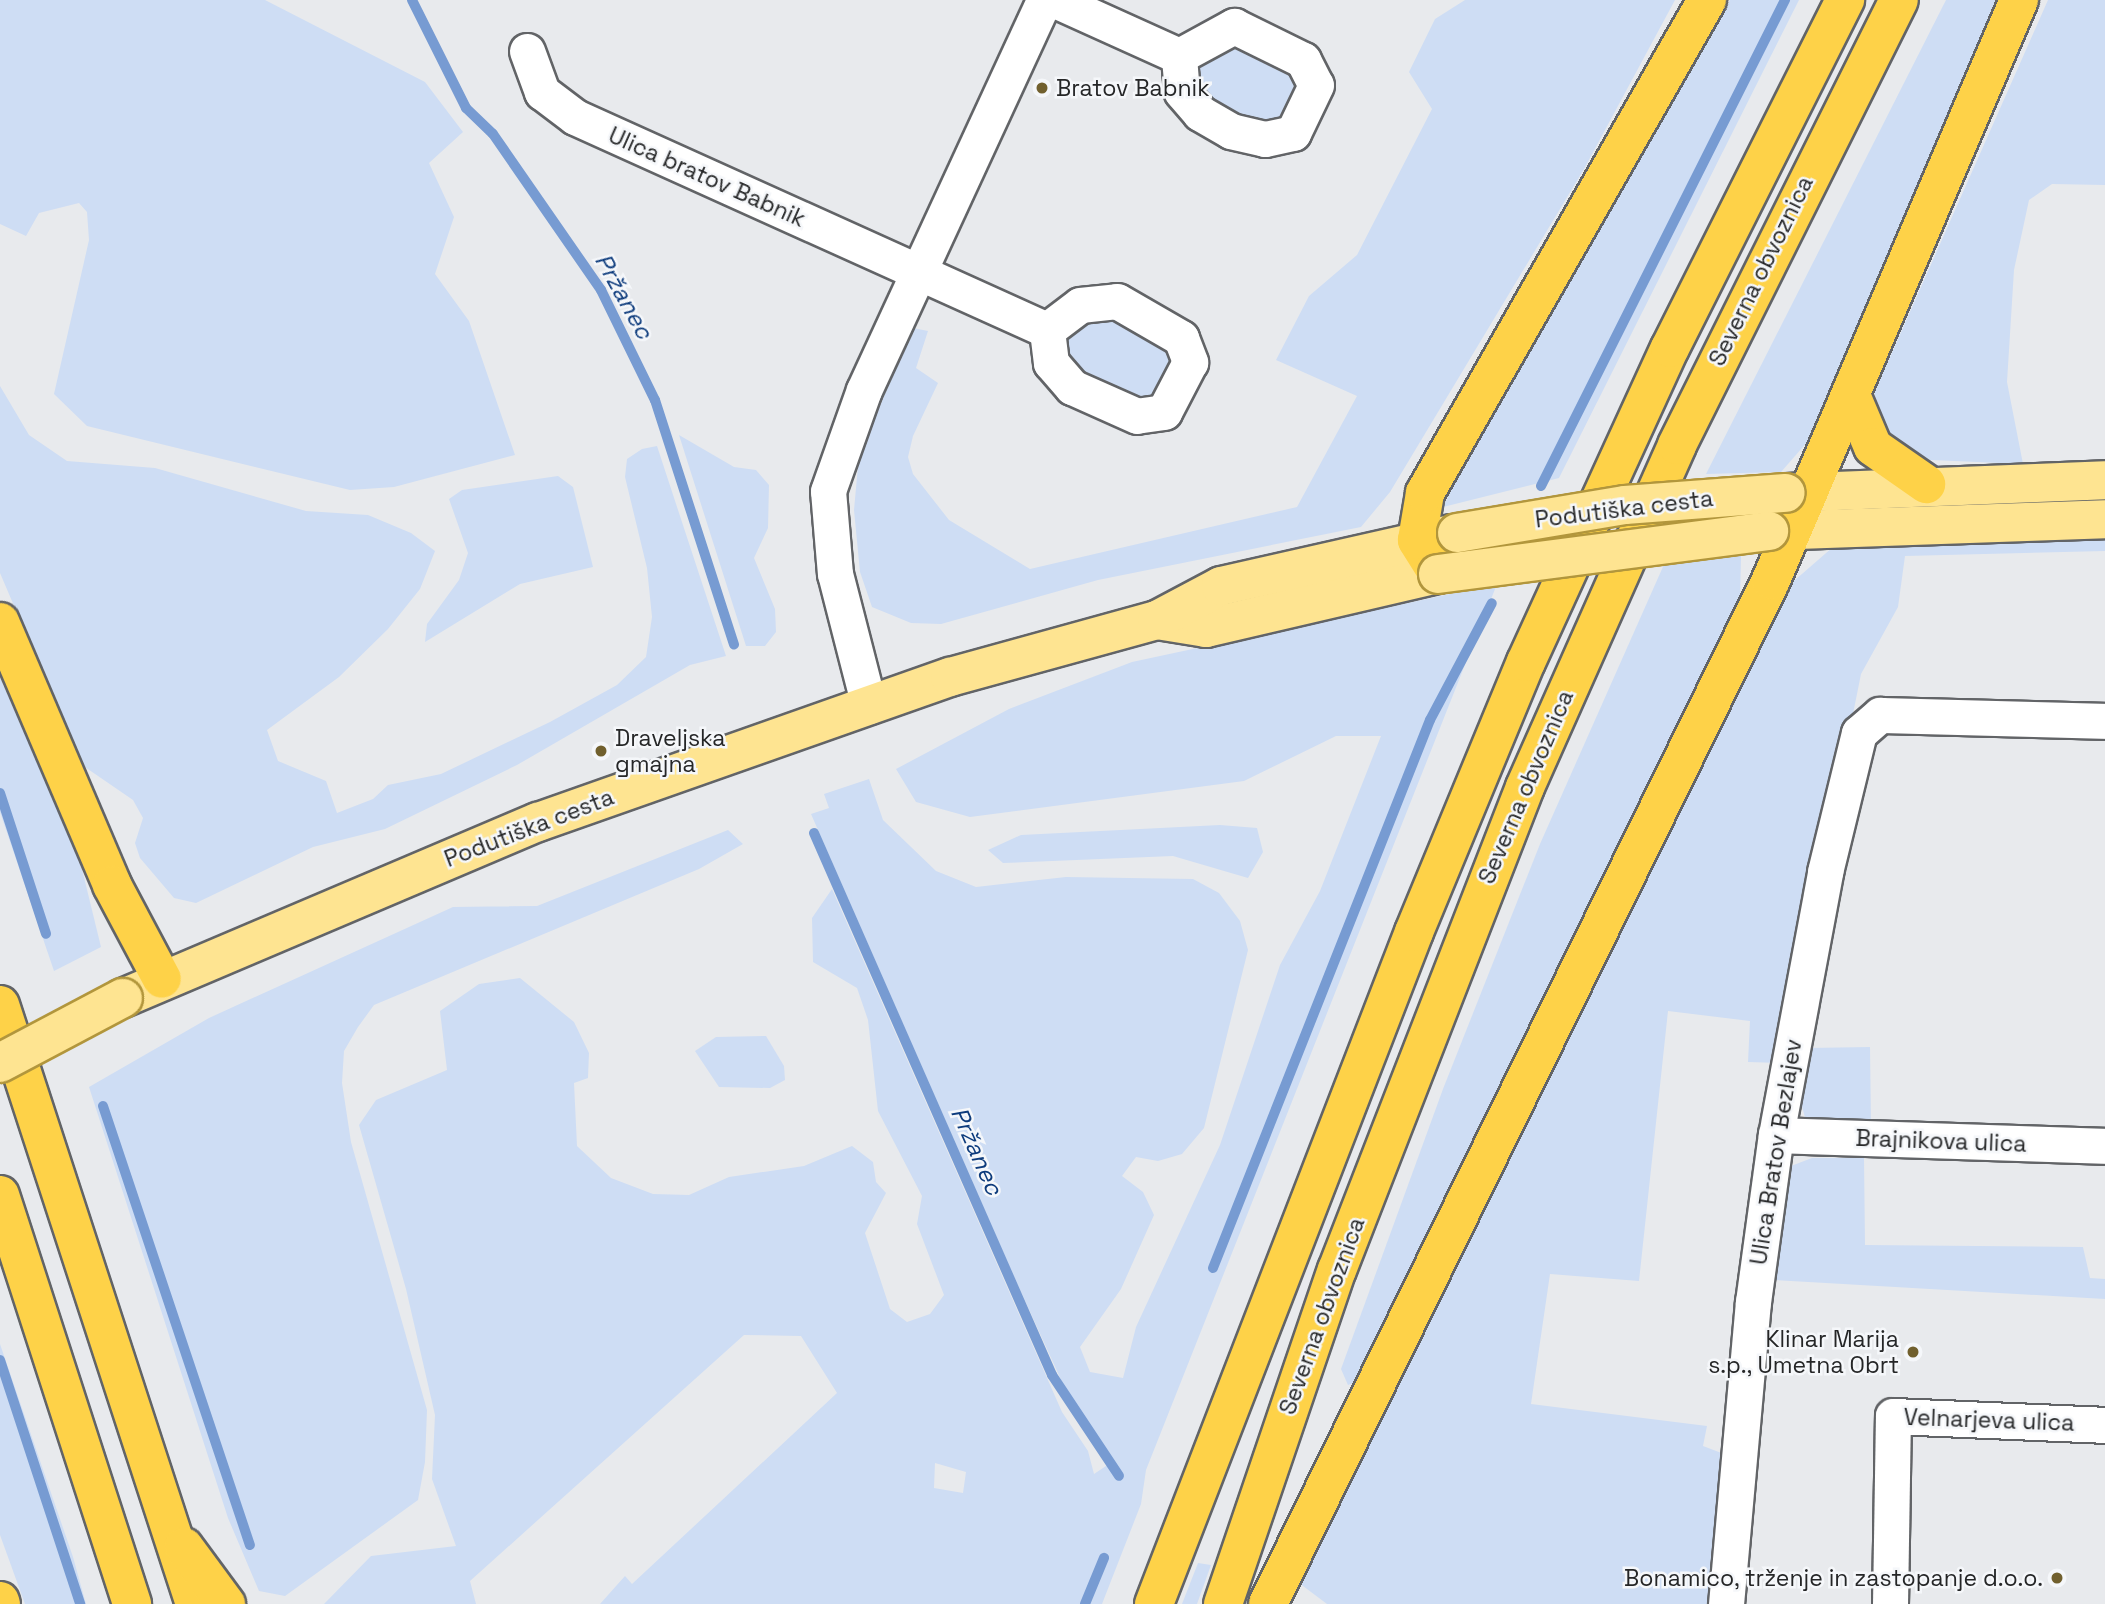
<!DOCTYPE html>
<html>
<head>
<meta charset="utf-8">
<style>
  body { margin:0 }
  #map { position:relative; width:2105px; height:1604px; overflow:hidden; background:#e8eaed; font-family:"Space Grotesk",sans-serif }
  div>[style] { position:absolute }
  .green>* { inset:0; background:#ceddf4 }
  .stream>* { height:10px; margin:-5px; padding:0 5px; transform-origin:5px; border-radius:5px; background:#779bd2 }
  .roads { filter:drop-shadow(2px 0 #626467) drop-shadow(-2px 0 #626467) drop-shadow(0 2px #626467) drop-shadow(0 -2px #626467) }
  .minor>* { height:35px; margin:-17.5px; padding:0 17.5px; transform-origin:17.5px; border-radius:17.5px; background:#fff }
  .major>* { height:38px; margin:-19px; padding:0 19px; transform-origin:19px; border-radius:19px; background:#fee491 }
  .highway>* { height:38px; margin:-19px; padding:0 19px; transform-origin:19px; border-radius:19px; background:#fed248 }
  .bridges { filter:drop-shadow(2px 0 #b2963c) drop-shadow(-2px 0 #b2963c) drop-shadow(0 2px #b2963c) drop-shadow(0 -2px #b2963c) }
  .major-bridge>* { height:38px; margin:-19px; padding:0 19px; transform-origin:19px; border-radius:19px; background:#fee491 }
  .dots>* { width:19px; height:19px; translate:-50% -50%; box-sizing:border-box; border:4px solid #f5f7fa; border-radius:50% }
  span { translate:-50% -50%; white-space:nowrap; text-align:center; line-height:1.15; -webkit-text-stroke:5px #f5f7fa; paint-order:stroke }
  .poi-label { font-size:23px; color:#252627 }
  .left { translate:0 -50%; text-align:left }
  .right { translate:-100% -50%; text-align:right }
  .street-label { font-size:23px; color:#252627 }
  .water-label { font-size:24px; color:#0d3b7c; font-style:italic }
</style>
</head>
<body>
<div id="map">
  <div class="green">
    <i style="clip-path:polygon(0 0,265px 0,425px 82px,463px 132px,429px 163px,454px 217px,435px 274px,469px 321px,515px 455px,394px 487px,350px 490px,87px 426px,54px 394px,89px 240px,87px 212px,79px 203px,39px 213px,26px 236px,0 224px)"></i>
    <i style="clip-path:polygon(1465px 0,1675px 0,1584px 169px,1390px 492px,1361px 527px,1098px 580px,941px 624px,911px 623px,872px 607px,860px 572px,854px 510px,859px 455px,913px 328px,928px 331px,916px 368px,938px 383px,913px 436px,908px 457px,913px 474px,949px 520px,1030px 569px,1297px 507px,1357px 396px,1276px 360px,1309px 296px,1357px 255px,1432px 109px,1409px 72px,1435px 19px)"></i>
    <i style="clip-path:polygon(1730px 0,1799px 0,1559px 478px,1443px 507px,1487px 416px)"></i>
    <i style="clip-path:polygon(1946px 0,2000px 0,1816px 432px,1781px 472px,1706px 474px)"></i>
    <i style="clip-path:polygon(2048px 0,2105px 0,2105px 185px,2052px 184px,2029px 200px,2014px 270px,2007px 382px,2023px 464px,1909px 459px,1873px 417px,1875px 391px)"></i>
    <i style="clip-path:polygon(1236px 40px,1298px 68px,1309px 91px,1273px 131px,1209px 107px,1193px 82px,1193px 59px)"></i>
    <i style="clip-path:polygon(1104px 316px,1165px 344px,1176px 366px,1161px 398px,1141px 406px,1077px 383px,1060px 358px,1061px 334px)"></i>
    <i style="clip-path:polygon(0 386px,29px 435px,67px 461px,155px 468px,306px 511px,368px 515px,411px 533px,435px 551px,420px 589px,388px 629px,339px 677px,267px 730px,278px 761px,326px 781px,337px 813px,373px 799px,388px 785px,441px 774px,550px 722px,617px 685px,646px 657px,652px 617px,647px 568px,625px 477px,627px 459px,642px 449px,657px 446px,726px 656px,690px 665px,517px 765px,385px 829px,313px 847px,196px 903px,174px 898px,140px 858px,135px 843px,143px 818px,133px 800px,82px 765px,0 573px)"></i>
    <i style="clip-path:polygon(679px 435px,734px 467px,756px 470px,769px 485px,768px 528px,754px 558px,775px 609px,776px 632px,765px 646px,746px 646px)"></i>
    <i style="clip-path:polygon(558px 476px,573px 487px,593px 567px,520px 584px,425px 642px,427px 624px,459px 580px,468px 553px,449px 499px,462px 490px)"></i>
    <i style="clip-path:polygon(2105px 531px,2105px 551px,1905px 556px,1898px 607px,1861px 674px,1783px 1063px,1748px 1062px,1750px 1021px,1668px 1011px,1639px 1281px,1550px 1274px,1531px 1404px,1707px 1426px,1703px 1446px,1724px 1454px,1716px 1604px,1327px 1604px,1295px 1580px,1787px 587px,1833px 547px)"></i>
    <i style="clip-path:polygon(1741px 556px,1740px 600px,1356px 1382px,1348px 1385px,1341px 1369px,1443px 1089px,1540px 844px,1666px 560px)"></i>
    <i style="clip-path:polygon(evenodd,1497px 584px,1146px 1470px,1141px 1504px,1102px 1604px,600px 1604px,625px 1576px,632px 1584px,837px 1393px,801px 1336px,744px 1335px,470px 1581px,476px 1604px,324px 1604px,371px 1556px,456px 1546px,432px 1479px,435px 1415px,406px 1289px,359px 1125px,376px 1100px,447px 1070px,440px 1011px,479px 984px,520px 978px,574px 1022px,589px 1053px,588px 1078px,574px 1083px,577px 1146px,611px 1178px,653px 1194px,689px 1195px,729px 1177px,804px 1166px,852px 1146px,873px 1162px,876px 1182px,886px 1193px,865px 1233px,890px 1309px,907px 1322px,930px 1314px,944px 1295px,917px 1224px,922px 1196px,878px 1111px,868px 1020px,857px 988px,813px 962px,812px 918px,832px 889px,1062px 1412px,1088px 1451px,1094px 1474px,1109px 1464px,1083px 1428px,1011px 1270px,811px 814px,829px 808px,824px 794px,869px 779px,883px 820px,936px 871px,976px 887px,1066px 877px,1193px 879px,1219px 893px,1240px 921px,1248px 950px,1204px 1128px,1182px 1154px,1158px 1161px,1136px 1157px,1122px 1176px,1143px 1192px,1154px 1215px,1121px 1289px,1080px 1347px,1090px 1372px,1123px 1378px,1136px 1327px,1220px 1145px,1280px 965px,1320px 891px,1381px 736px,1336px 736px,1244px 781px,970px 817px,916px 802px,896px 769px,1009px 709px,1132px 662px,1497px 584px,935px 1463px,966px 1472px,963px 1493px,934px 1488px,935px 1463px)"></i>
    <i style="clip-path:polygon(0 677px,81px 865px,101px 947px,54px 971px,0 812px)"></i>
    <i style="clip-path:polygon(1220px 825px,1257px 828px,1263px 852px,1248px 878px,1173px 856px,1003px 863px,988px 850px,1021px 835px)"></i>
    <i style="clip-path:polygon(728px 830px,743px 844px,699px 869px,374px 1005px,358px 1027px,344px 1051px,342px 1083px,351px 1142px,427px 1410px,425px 1462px,418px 1500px,285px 1596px,259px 1591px,228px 1518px,89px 1087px,209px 1018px,453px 907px,537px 906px)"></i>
    <i style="clip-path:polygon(766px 1036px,784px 1066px,785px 1080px,770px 1088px,719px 1087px,695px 1051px,716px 1037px)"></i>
    <i style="clip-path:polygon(1870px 1047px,1871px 1126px,1806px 1121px,1801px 1103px,1808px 1048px)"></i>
    <i style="clip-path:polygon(1812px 1158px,1864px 1158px,1865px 1245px,2083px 1247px,2090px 1278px,2105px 1279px,2105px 1299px,1775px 1280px,1791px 1166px)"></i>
    <i style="clip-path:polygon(0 1344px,73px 1557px,86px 1604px,25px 1604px,0 1535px)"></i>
    <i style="clip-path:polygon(1198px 1563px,1211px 1565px,1197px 1604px,1182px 1604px)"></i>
  </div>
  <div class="stream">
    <i style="left:412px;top:0;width:121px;rotate:63.4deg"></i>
    <i style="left:466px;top:108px;width:37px;rotate:44deg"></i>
    <i style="left:493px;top:134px;width:190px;rotate:55.3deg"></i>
    <i style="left:601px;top:290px;width:123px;rotate:63.9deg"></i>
    <i style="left:655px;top:400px;width:257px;rotate:72.1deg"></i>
    <i style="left:1541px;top:486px;width:544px;rotate:-63.34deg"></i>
    <i style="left:0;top:793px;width:148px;rotate:71.9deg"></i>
    <i style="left:814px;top:833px;width:592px;rotate:66.29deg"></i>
    <i style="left:1052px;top:1375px;width:121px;rotate:56.4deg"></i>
    <i style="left:103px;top:1106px;width:463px;rotate:71.5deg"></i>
    <i style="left:1213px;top:1268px;width:589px;rotate:-68.4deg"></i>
    <i style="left:1430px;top:720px;width:132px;rotate:-62.1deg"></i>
    <i style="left:0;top:1360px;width:257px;rotate:71.8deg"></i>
    <i style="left:1085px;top:1604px;width:50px;rotate:-67.6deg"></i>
  </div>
  <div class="roads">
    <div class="minor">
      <i style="left:1055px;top:0;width:136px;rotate:24.3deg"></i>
      <i style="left:1234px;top:26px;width:77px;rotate:26.2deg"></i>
      <i style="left:1303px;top:60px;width:28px;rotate:63deg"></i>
      <i style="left:1316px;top:85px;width:53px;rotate:115.6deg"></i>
      <i style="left:1293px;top:133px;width:29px;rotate:168deg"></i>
      <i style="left:1265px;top:139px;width:35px;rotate:-167deg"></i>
      <i style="left:1231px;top:131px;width:36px;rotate:-150deg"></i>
      <i style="left:1200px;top:113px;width:28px;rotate:-131deg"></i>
      <i style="left:1182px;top:92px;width:36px;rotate:-95deg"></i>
      <i style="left:1179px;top:56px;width:63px;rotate:-28.6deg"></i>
      <i style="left:527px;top:51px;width:44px;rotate:69.9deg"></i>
      <i style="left:542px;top:92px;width:41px;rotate:37.1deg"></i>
      <i style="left:575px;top:117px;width:518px;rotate:24.29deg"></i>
      <i style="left:1047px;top:330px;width:41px;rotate:-37.1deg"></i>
      <i style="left:1080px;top:305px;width:37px;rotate:-6deg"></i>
      <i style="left:1117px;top:301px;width:74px;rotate:30deg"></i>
      <i style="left:1181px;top:338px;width:26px;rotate:69deg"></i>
      <i style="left:1190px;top:362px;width:56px;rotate:117.5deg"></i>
      <i style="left:1164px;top:412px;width:27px;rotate:172deg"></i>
      <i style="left:1137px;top:416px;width:71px;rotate:-156deg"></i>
      <i style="left:1072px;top:387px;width:32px;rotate:-131deg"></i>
      <i style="left:1051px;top:363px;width:33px;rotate:-97deg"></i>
      <i style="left:869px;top:706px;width:136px;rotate:-104.4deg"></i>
      <i style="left:835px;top:574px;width:83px;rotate:-94.8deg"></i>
      <i style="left:828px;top:491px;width:107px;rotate:-70.4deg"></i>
      <i style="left:864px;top:390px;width:430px;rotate:-65.2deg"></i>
      <i style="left:1776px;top:1135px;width:329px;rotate:1.9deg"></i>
      <i style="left:1726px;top:1604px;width:303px;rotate:-84.9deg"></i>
      <i style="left:1753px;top:1302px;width:169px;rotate:-82.2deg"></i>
      <i style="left:1776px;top:1135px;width:268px;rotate:-79.4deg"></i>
      <i style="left:1825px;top:872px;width:143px;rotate:-76.3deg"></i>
      <i style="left:1859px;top:733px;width:28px;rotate:-41deg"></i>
      <i style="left:1880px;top:715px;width:225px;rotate:1.5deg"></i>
      <i style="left:1890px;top:1604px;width:188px;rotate:-89.1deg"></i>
      <i style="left:1893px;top:1416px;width:212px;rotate:2.4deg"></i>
    </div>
    <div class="major">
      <i style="left:1786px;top:493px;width:319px;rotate:-2.3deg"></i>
      <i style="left:1769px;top:531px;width:336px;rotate:-2deg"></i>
      <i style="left:1157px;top:620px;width:50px;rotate:9.3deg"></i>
      <i style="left:1206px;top:628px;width:238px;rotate:-13.1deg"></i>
      <i style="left:123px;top:998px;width:451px;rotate:-23deg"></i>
      <i style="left:538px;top:822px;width:437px;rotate:-19.4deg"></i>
      <i style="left:950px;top:677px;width:215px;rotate:-15.4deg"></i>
      <i style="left:1157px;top:620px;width:72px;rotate:-28deg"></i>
      <i style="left:1221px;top:586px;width:237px;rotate:-12.7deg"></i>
    </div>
    <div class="highway">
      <i style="left:1851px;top:395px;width:56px;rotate:67.1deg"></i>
      <i style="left:1873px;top:447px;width:65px;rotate:34.9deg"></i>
      <i style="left:1438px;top:574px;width:40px;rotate:-122deg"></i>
      <i style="left:1417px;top:540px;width:48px;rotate:-80.3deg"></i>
      <i style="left:1425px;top:493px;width:568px;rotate:-60.23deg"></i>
      <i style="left:0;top:622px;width:286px;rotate:66.9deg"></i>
      <i style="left:112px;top:885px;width:106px;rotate:62deg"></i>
      <i style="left:0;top:1005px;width:630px;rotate:71.97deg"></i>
      <i style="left:0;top:1195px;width:430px;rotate:72.1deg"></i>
      <i style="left:184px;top:1547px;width:71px;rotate:53.6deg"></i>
      <i style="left:0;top:1601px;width:3px;rotate:72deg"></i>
      <i style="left:1154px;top:1604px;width:721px;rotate:-68.85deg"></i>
      <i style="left:1414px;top:932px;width:292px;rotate:-67.5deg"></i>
      <i style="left:1526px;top:662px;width:345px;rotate:-65.4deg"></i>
      <i style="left:1670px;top:348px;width:390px;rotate:-63.3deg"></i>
      <i style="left:1223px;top:1604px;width:353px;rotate:-71.2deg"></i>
      <i style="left:1337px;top:1270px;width:518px;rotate:-68.73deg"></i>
      <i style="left:1525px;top:787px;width:374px;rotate:-66deg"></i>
      <i style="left:1677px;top:445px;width:497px;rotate:-63.5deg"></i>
      <i style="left:1268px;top:1604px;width:1141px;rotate:-63.84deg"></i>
      <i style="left:1771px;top:580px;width:631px;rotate:-66.85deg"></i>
    </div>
  </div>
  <div class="bridges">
    <div class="major-bridge">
      <i style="left:1457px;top:533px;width:170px;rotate:-9.5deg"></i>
      <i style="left:1625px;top:505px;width:161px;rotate:-4.3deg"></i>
      <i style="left:1438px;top:574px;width:334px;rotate:-7.4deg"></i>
      <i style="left:0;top:1063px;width:139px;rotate:-27.9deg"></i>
    </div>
  </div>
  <div class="dots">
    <i style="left:1042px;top:88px;background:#71602e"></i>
    <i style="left:601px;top:751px;background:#71602e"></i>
    <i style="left:1913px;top:1352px;background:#71602e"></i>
    <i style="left:2057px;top:1578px;background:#71602e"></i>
  </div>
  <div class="poi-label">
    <span class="left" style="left:1056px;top:88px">Bratov Babnik</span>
    <span class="left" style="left:615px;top:751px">Draveljska<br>gmajna</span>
    <span class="right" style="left:1899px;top:1352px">Klinar Marija<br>s.p., Umetna Obrt</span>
    <span class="right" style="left:2043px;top:1578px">Bonamico, trženje in zastopanje d.o.o.</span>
  </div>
  <div class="street-label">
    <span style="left:707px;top:177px;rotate:24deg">Ulica bratov Babnik</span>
    <span style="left:1761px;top:271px;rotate:-64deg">Severna obvoznica</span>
    <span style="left:1624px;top:509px;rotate:-7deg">Podutiška cesta</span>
    <span style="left:1526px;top:787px;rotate:-67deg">Severna obvoznica</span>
    <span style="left:529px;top:828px;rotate:-21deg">Podutiška cesta</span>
    <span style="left:1941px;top:1141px;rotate:2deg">Brajnikova ulica</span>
    <span style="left:1776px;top:1152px;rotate:-81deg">Ulica Bratov Bezlajev</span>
    <span style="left:1322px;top:1316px;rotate:-70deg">Severna obvoznica</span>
    <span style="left:1989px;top:1420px;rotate:2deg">Velnarjeva ulica</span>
  </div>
  <div class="water-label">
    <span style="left:624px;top:296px;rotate:61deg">Pržanec</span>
    <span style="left:977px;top:1151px;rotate:66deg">Pržanec</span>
  </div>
</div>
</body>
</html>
